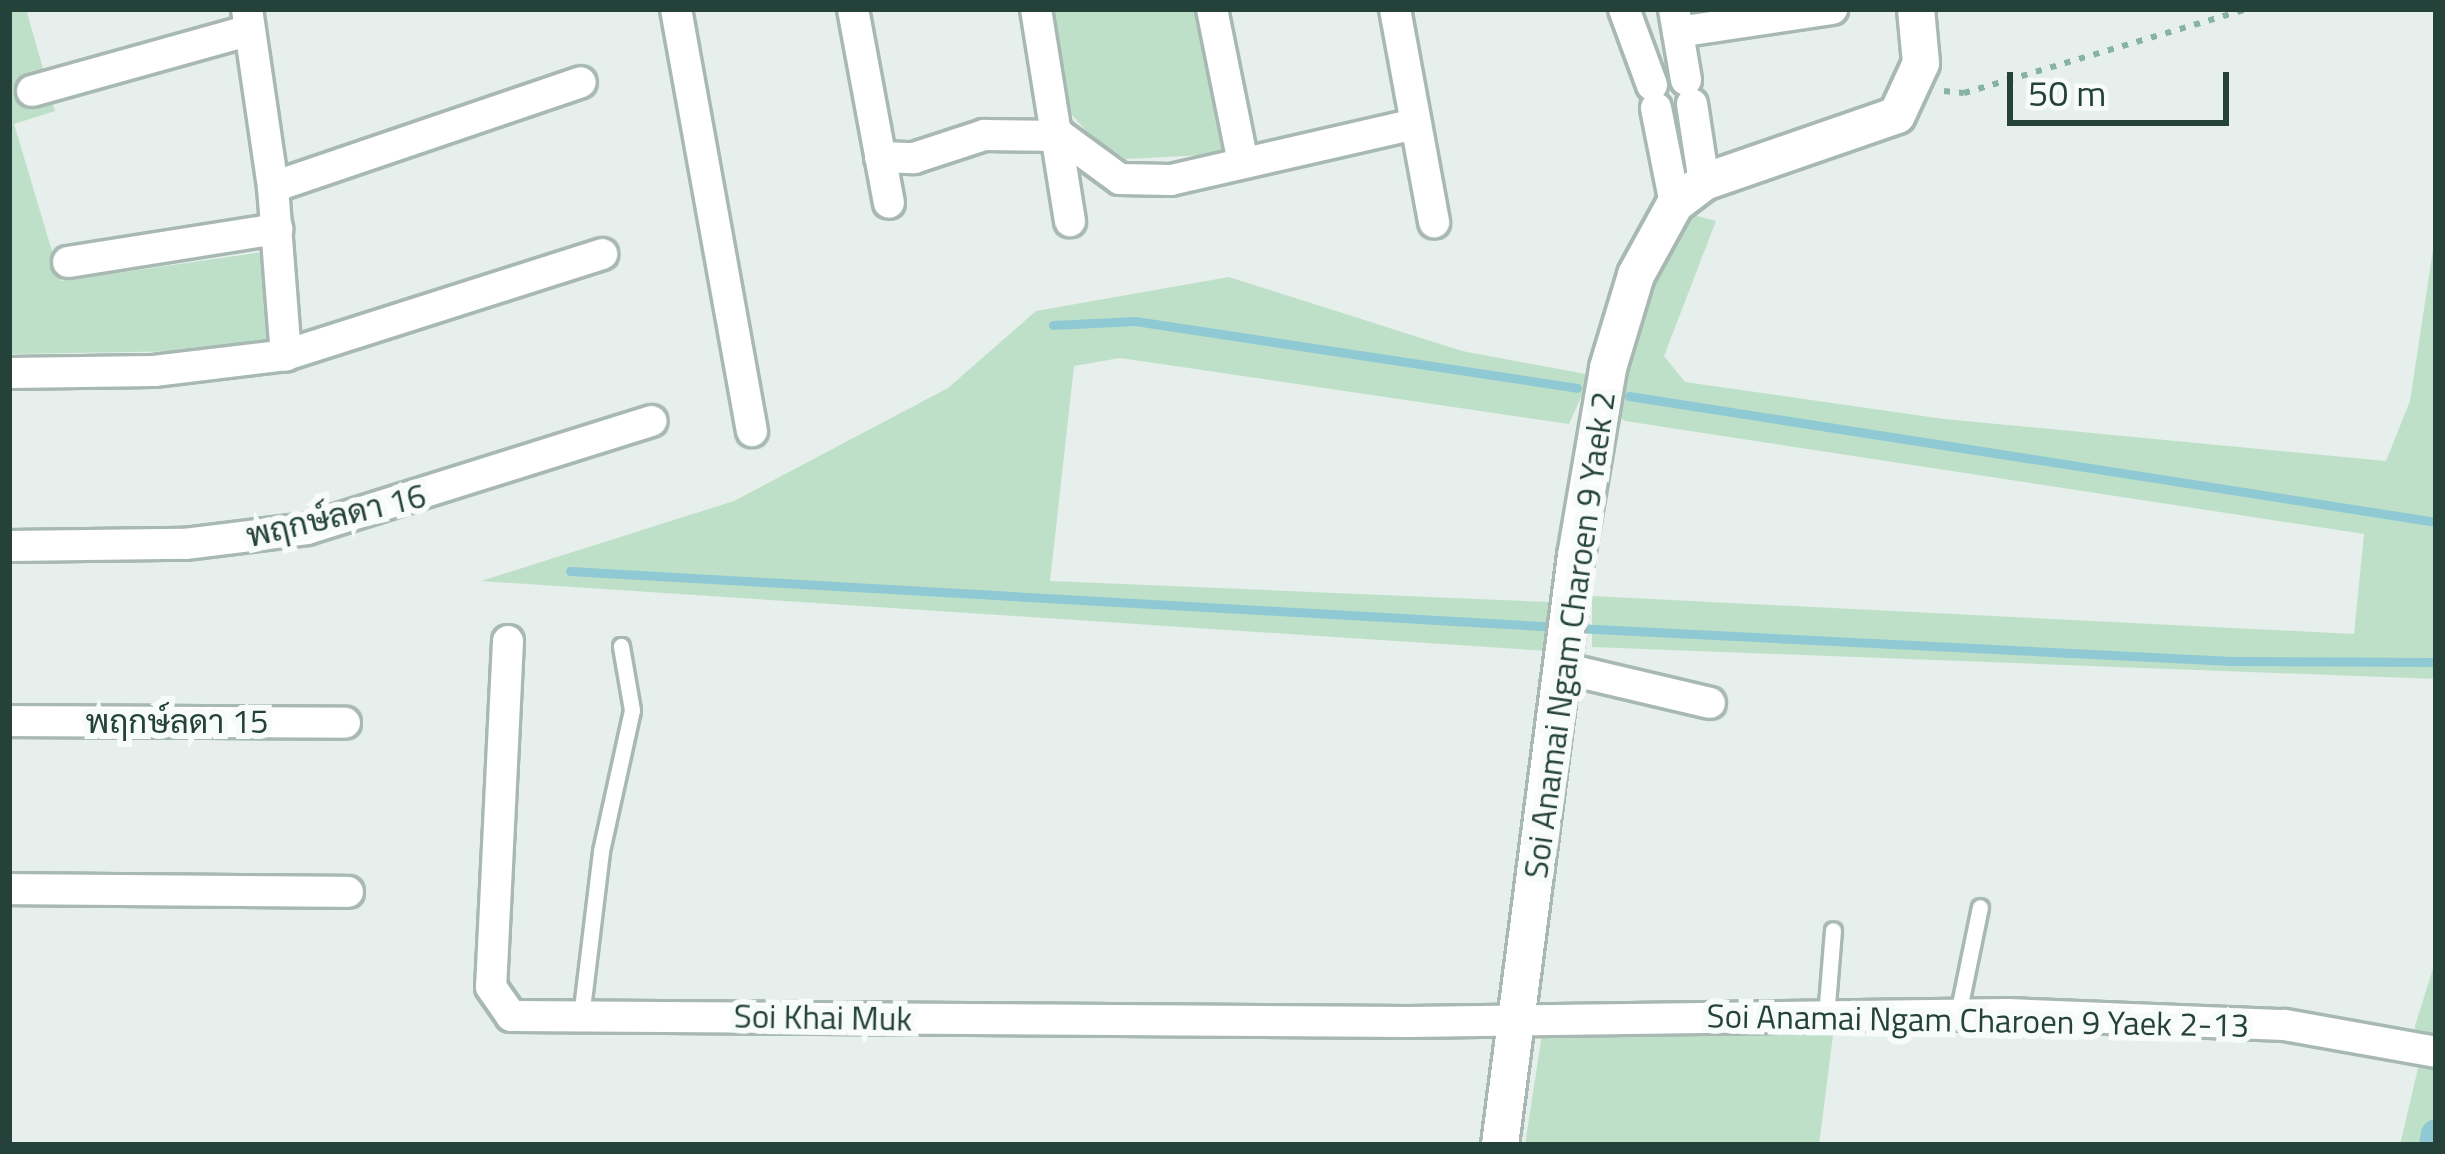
<!DOCTYPE html>
<html>
<head>
<meta charset="utf-8">
<style>
  body { margin:0 }
  #map { position:relative; width:2445px; height:1154px; overflow:hidden; background:#e6efeb; font-family:"Titillium Web",Sarabun,sans-serif }
  div>[style] { position:absolute }
  .green>* { inset:0; background:#bfe0c8 }
  .stream>* { height:9px; margin:-4.5px; padding:0 4.5px; transform-origin:4.5px; border-radius:4.5px; background:#8ec9d4 }
  .canal>* { height:30px; margin:-15px; padding:0 15px; transform-origin:15px; border-radius:15px; background:#8ec9d4 }
  .path>* { height:6px; margin-top:-3px; transform-origin:0; background:repeating-linear-gradient(90deg,#86b3a5 0 6px,transparent 0 15px) }
  .roads { filter:drop-shadow(3px 0 #a8b8b2) drop-shadow(-3px 0 #a8b8b2) drop-shadow(0 3px #a8b8b2) drop-shadow(0 -3px #a8b8b2) }
  .lane>* { height:15px; margin:-7.5px; padding:0 7.5px; transform-origin:7.5px; border-radius:7.5px; background:#fff }
  .street>* { height:30px; margin:-15px; padding:0 15px; transform-origin:15px; border-radius:15px; background:#fff }
  .secondary>* { height:36px; margin:-18px; padding:0 18px; transform-origin:18px; border-radius:18px; background:#fff }
  span { translate:-50% -50%; white-space:nowrap; text-align:center; line-height:1.15; -webkit-text-stroke:12px #f7fbf9; paint-order:stroke }
  .street-label { font-size:33px; color:#24423a }
  .frame { position:absolute; inset:0; border:12px solid #24423a; pointer-events:none }
  .scale { position:absolute; left:2007px; top:72px; width:222px; height:54px; box-sizing:border-box; border:6px solid #24423a; border-top:0; padding-left:15px; font-size:36px; line-height:42px; white-space:nowrap; color:#24423a; -webkit-text-stroke:9px #f7fbf9; paint-order:stroke }
</style>
</head>
<body>
<div id="map">
  <div class="green">
    <i style="clip-path:polygon(9px 9px,26px 9px,55px 111px,14px 124px,61px 281px,270px 251px,268px 342px,254px 350px,9px 354px)"></i>
    <i style="clip-path:polygon(1049px 9px,1199px 9px,1225px 154px,1126px 159px,1088px 133px,1067px 109px)"></i>
    <i style="clip-path:polygon(1693px 215px,1716px 221px,1664px 356px,1685px 382px,1944px 419px,2386px 461px,2410px 401px,2436px 230px,2436px 679px,1592px 647px,1592px 596px,2354px 634px,2364px 534px,1625px 421px,1612px 413px,1657px 259px)"></i>
    <i style="clip-path:polygon(1229px 277px,1462px 351px,1591px 375px,1569px 424px,1120px 358px,1074px 366px,1050px 581px,1550px 602px,1548px 651px,481px 581px,734px 501px,948px 388px,1036px 311px)"></i>
    <i style="clip-path:polygon(2436px 959px,2436px 1145px,2400px 1145px,2420px 1060px,2415px 1026px)"></i>
    <i style="clip-path:polygon(1560px 1028px,1833px 1035px,1819px 1145px,1525px 1145px,1542px 1034px)"></i>
  </div>
  <div class="stream">
    <i style="left:1053px;top:325px;width:82px;rotate:-2.8deg"></i>
    <i style="left:1135px;top:321px;width:447px;rotate:8.6deg"></i>
    <i style="left:1629px;top:396px;width:817px;rotate:8.87deg"></i>
    <i style="left:570px;top:571px;width:991px;rotate:3.24deg"></i>
    <i style="left:1575px;top:628px;width:658px;rotate:2.88deg"></i>
    <i style="left:2232px;top:661px;width:204px;rotate:0.3deg"></i>
  </div>
  <div class="canal">
    <i style="left:2434px;top:1145px;width:11px;rotate:-80deg"></i>
  </div>
  <div class="path">
    <i style="left:1944px;top:91px;width:20px;rotate:6deg"></i>
    <i style="left:1964px;top:93px;width:296px;rotate:-16.5deg"></i>
  </div>
  <div class="roads">
    <div class="lane">
      <i style="left:1958px;top:1014px;width:109px;rotate:-78.4deg"></i>
      <i style="left:581px;top:1017px;width:167px;rotate:-83.1deg"></i>
      <i style="left:601px;top:851px;width:144px;rotate:-77.6deg"></i>
      <i style="left:632px;top:710px;width:65px;rotate:-99.8deg"></i>
      <i style="left:1826px;top:1017px;width:87px;rotate:-85.4deg"></i>
    </div>
    <div class="street">
      <i style="left:247px;top:9px;width:180px;rotate:81.7deg"></i>
      <i style="left:273px;top:187px;width:169px;rotate:85.6deg"></i>
      <i style="left:676px;top:9px;width:429px;rotate:79.8deg"></i>
      <i style="left:853px;top:9px;width:197px;rotate:79.5deg"></i>
      <i style="left:1036px;top:9px;width:215px;rotate:80.9deg"></i>
      <i style="left:1212px;top:9px;width:157px;rotate:78.6deg"></i>
      <i style="left:1395px;top:9px;width:217px;rotate:79.6deg"></i>
      <i style="left:1624px;top:9px;width:81px;rotate:69.8deg"></i>
      <i style="left:1674px;top:9px;width:72px;rotate:80.4deg"></i>
      <i style="left:1678px;top:32px;width:156px;rotate:-8.5deg"></i>
      <i style="left:32px;top:91px;width:226px;rotate:-15.6deg"></i>
      <i style="left:1692px;top:104px;width:79px;rotate:81.3deg"></i>
      <i style="left:1656px;top:108px;width:98px;rotate:78.8deg"></i>
      <i style="left:880px;top:157px;width:34px;rotate:2deg"></i>
      <i style="left:914px;top:158px;width:74px;rotate:-18.2deg"></i>
      <i style="left:984px;top:135px;width:77px;rotate:0.7deg"></i>
      <i style="left:1061px;top:136px;width:73px;rotate:36.1deg"></i>
      <i style="left:1120px;top:179px;width:51px;rotate:1.1deg"></i>
      <i style="left:1171px;top:180px;width:251px;rotate:-12.9deg"></i>
      <i style="left:273px;top:187px;width:325px;rotate:-18.8deg"></i>
      <i style="left:68px;top:262px;width:212px;rotate:-9deg"></i>
      <i style="left:9px;top:373px;width:145px;rotate:-0.8deg"></i>
      <i style="left:154px;top:371px;width:133px;rotate:-6.9deg"></i>
      <i style="left:286px;top:355px;width:332px;rotate:-17.7deg"></i>
      <i style="left:9px;top:546px;width:176px;rotate:-0.7deg"></i>
      <i style="left:185px;top:544px;width:123px;rotate:-7deg"></i>
      <i style="left:307px;top:529px;width:361px;rotate:-17.4deg"></i>
      <i style="left:508px;top:641px;width:346px;rotate:92.8deg"></i>
      <i style="left:491px;top:987px;width:35px;rotate:55deg"></i>
      <i style="left:511px;top:1016px;width:897px;rotate:0.38deg"></i>
      <i style="left:1408px;top:1022px;width:600px;rotate:-0.76deg"></i>
      <i style="left:2008px;top:1014px;width:277px;rotate:2.3deg"></i>
      <i style="left:2285px;top:1025px;width:153px;rotate:10.1deg"></i>
      <i style="left:1562px;top:668px;width:152px;rotate:13.3deg"></i>
      <i style="left:9px;top:721px;width:336px;rotate:0.3deg"></i>
      <i style="left:9px;top:889px;width:339px;rotate:0.5deg"></i>
    </div>
    <div class="secondary">
      <i style="left:1500px;top:1145px;width:594px;rotate:-82.65deg"></i>
      <i style="left:1576px;top:556px;width:191px;rotate:-80.3deg"></i>
      <i style="left:1608px;top:368px;width:97px;rotate:-73.2deg"></i>
      <i style="left:1636px;top:275px;width:81px;rotate:-61.2deg"></i>
      <i style="left:1675px;top:204px;width:36px;rotate:-37deg"></i>
      <i style="left:1704px;top:182px;width:204px;rotate:-19.1deg"></i>
      <i style="left:1897px;top:115px;width:57px;rotate:-65.2deg"></i>
      <i style="left:1921px;top:63px;width:54px;rotate:-95.3deg"></i>
    </div>
  </div>
  <div class="street-label">
    <span style="left:336px;top:516px;rotate:-13deg">พฤกษ์ลดา 16</span>
    <span style="left:1570px;top:635px;rotate:-82deg">Soi Anamai Ngam Charoen 9 Yaek 2</span>
    <span style="left:177px;top:722px">พฤกษ์ลดา 15</span>
    <span style="left:823px;top:1018px;rotate:1deg">Soi Khai Muk</span>
    <span style="left:1978px;top:1021px;rotate:1deg">Soi Anamai Ngam Charoen 9 Yaek 2-13</span>
  </div>
  <div class="frame"></div>
  <div class="scale">50 m</div>
</div>
</body>
</html>
